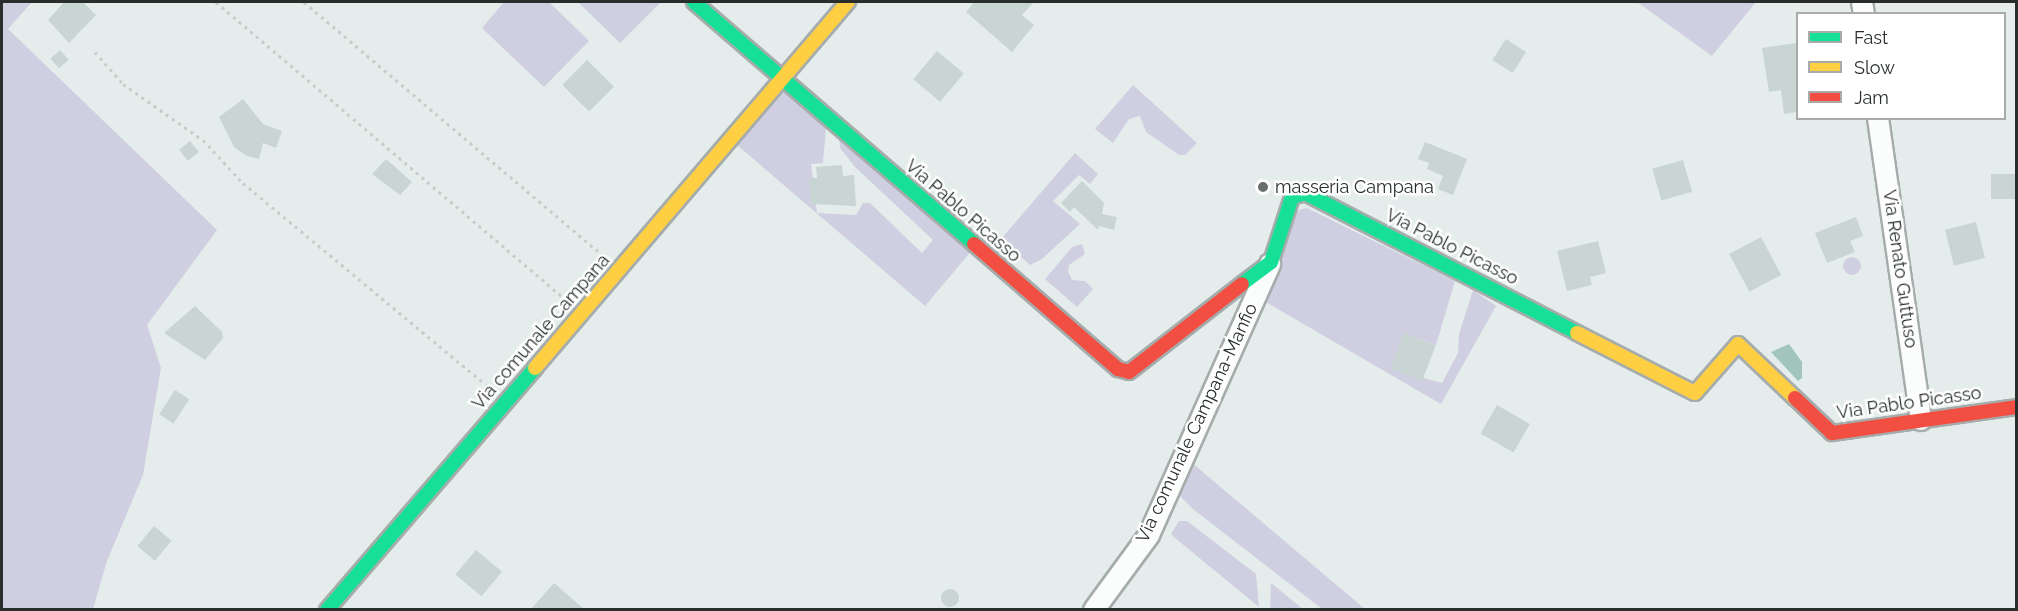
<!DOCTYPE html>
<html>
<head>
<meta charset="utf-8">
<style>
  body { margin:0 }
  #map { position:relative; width:2018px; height:611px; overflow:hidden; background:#e4edeb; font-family:Raleway,sans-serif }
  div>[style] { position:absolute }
  .green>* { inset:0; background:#d0cfe1 }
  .round { border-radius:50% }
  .water>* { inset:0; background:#a2c5bb }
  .building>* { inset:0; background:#c8d5d2; transform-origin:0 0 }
  .path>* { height:3px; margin-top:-1.5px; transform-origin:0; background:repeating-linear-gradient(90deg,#c8cccb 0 3px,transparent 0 7.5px) }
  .roads { filter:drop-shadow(2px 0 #a5acab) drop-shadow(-2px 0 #a5acab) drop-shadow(0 2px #a5acab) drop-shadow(0 -2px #a5acab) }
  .street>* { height:20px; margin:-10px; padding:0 10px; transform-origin:10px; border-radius:10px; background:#fbfcfc }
  .fast>* { height:14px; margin:-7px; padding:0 7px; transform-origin:7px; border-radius:7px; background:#16e098 }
  .slow>* { height:14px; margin:-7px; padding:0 7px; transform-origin:7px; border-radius:7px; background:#ffcf43 }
  .jam>* { height:14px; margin:-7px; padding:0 7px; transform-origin:7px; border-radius:7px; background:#f24e42 }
  .dots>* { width:16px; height:16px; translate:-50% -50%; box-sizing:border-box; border:3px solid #fff; border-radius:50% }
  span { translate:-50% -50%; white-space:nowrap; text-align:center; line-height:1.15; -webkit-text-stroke:5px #fff; paint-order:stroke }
  .poi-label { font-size:18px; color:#272e2c }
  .left { translate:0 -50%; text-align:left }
  .street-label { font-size:18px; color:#272e2c }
  .frame { position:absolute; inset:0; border:3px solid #272e2c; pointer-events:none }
  .legend { position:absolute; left:1796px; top:12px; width:210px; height:108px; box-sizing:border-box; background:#fff; border:2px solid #a9abab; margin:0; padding:8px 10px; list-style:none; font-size:18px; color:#272e2c }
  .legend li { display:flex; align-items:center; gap:12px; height:30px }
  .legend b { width:30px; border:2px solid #a9abab }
</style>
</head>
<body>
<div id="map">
  <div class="green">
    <i style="clip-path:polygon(2px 2px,32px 2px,8px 29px,217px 230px,147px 325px,161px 368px,143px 475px,107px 561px,93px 609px,2px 609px)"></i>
    <i style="clip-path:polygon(504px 2px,549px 2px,589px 41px,544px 87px,482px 28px)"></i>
    <i style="clip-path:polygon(578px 2px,661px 2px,620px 43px)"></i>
    <i style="clip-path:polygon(1637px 2px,1756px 2px,1712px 56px)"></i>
    <i style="clip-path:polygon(1133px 85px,1197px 143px,1185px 155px,1179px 155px,1146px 132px,1140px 116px,1129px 119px,1113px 143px,1095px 129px)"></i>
    <i style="clip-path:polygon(784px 92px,826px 128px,823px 163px,811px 164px,817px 213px,856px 215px,863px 203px,870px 203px,922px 253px,933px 240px,855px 167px,840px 148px,839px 137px,973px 249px,925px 306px,737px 145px)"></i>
    <i style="clip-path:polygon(1075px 153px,1098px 174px,1090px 184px,1079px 175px,1053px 201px,1080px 224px,1042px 259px,1030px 265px,1001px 239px)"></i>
    <i style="clip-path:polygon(1307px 208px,1455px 281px,1436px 345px,1404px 333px,1391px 369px,1442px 383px,1458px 353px,1459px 334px,1473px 290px,1496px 306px,1441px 404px,1264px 301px,1295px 211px)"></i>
    <i style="clip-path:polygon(1082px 244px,1085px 254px,1069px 265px,1068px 271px,1072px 280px,1085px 281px,1093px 289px,1077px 307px,1045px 279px,1072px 247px)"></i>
    <i class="round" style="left:1843px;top:257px;width:18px;height:18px"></i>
    <i style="clip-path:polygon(1191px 462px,1365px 609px,1322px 609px,1193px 509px,1178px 494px)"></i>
    <i style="clip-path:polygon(1179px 521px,1187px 521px,1256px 574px,1259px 607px,1175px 538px,1171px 534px)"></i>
    <i style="clip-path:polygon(1271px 583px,1303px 609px,1270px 609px)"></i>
  </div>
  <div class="water">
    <i style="clip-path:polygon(1789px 344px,1802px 362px,1802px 378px,1798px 381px,1771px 352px)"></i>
  </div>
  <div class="building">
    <i style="clip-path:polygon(64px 2px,83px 2px,96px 15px,69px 43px,48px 20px)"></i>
    <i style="clip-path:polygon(974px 2px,1034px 2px,1022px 15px,1034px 25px,1012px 52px,966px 12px)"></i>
    <i style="left:1506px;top:39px;width:24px;height:25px;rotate:33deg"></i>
    <i style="clip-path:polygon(1796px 43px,1797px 112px,1784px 114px,1781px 90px,1769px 92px,1762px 48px)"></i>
    <i style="left:60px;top:50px;width:13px;height:13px;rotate:48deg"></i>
    <i style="left:937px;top:51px;width:35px;height:37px;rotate:40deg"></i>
    <i style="left:587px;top:60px;width:38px;height:35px;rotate:45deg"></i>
    <i style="clip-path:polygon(243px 99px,263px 124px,282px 131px,276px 148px,263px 143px,259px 159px,247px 156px,234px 147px,219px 117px)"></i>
    <i style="left:190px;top:141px;width:14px;height:14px;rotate:51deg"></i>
    <i style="clip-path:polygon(1425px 142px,1467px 159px,1453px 195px,1438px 189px,1443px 176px,1427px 169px,1429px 163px,1418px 159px)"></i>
    <i style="clip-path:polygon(386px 159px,412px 182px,400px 195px,372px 174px)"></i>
    <i style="left:1683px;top:160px;width:33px;height:32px;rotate:74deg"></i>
    <i style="clip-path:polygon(842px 165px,843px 176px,854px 175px,856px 206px,811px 204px,809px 178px,817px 178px,816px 167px)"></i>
    <i style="left:2016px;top:174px;width:25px;height:25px;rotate:90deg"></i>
    <i style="clip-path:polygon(1082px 181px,1104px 203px,1102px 214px,1117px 217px,1114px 230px,1099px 226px,1098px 230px,1074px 207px,1070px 212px,1061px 203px)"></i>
    <i style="clip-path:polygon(1856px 217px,1863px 236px,1850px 241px,1855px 252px,1827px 263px,1815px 233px)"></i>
    <i style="left:1976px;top:222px;width:37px;height:32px;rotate:76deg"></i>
    <i style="left:1761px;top:237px;width:43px;height:36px;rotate:62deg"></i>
    <i style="clip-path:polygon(1598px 241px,1606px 273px,1590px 277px,1592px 285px,1567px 291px,1557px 251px)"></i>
    <i style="clip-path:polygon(195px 306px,222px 332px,223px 338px,205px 360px,164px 333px)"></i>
    <i style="left:1404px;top:333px;width:34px;height:38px;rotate:21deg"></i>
    <i style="left:175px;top:390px;width:17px;height:29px;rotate:33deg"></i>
    <i style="left:1497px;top:405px;width:38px;height:33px;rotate:30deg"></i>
    <i style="left:154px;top:526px;width:23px;height:26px;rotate:40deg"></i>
    <i style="left:476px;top:550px;width:34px;height:32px;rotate:40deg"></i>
    <i style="clip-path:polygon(554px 583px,584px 609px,531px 609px)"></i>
    <i class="round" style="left:941px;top:589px;width:18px;height:18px"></i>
  </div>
  <div class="path">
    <i style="left:216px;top:2px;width:460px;rotate:40.4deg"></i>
    <i style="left:304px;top:2px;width:392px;rotate:40.3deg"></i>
    <i style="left:95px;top:52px;width:43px;rotate:48.8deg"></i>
    <i style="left:123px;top:84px;width:98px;rotate:35deg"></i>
    <i style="left:203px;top:140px;width:59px;rotate:47.1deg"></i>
    <i style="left:243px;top:183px;width:321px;rotate:39.7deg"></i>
  </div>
  <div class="roads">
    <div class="street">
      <i style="left:1862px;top:2px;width:12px;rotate:81deg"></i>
      <i style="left:1878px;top:118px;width:305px;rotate:81.9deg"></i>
      <i style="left:1094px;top:610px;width:93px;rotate:-53.7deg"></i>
      <i style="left:1149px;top:535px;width:297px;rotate:-65.9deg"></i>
    </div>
    <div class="fast">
      <i style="left:694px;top:2px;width:370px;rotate:40.8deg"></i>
      <i style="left:1242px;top:284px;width:36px;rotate:-37deg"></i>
      <i style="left:1271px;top:262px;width:68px;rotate:-72.1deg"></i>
      <i style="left:1292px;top:197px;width:14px;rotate:-17deg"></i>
      <i style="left:1305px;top:193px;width:306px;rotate:27.2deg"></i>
      <i style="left:327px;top:610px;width:319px;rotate:-49.3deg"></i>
    </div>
    <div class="slow">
      <i style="left:1577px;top:333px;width:132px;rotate:27deg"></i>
      <i style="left:1695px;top:393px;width:65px;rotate:-48.7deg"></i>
      <i style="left:1738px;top:344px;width:79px;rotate:43.5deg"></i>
      <i style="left:535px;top:368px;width:482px;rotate:-49.5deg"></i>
    </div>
    <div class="jam">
      <i style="left:974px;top:244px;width:191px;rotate:41deg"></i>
      <i style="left:1118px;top:369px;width:11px;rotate:15deg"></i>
      <i style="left:1129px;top:372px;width:143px;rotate:-37.9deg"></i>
      <i style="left:1795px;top:398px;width:51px;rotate:43.4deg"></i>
      <i style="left:1832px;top:433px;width:186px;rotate:-8deg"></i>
    </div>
  </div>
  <div class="dots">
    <i style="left:1263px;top:187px;background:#69716f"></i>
  </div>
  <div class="poi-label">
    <span class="left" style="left:1275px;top:187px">masseria Campana</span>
  </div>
  <div class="street-label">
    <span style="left:963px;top:211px;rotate:41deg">Via Pablo Picasso</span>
    <span style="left:1452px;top:247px;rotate:27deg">Via Pablo Picasso</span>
    <span style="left:1900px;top:269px;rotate:82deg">Via Renato Guttuso</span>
    <span style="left:541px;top:332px;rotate:-49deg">Via comunale Campana</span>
    <span style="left:1909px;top:403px;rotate:-8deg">Via Pablo Picasso</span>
    <span style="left:1197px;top:423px;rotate:-65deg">Via comunale Campana-Manfio</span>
  </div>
  <div class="frame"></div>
  <ul class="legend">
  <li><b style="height:8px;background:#16e098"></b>Fast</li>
  <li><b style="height:8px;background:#ffcf43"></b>Slow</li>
  <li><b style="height:8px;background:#f24e42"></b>Jam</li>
  </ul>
</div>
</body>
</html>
